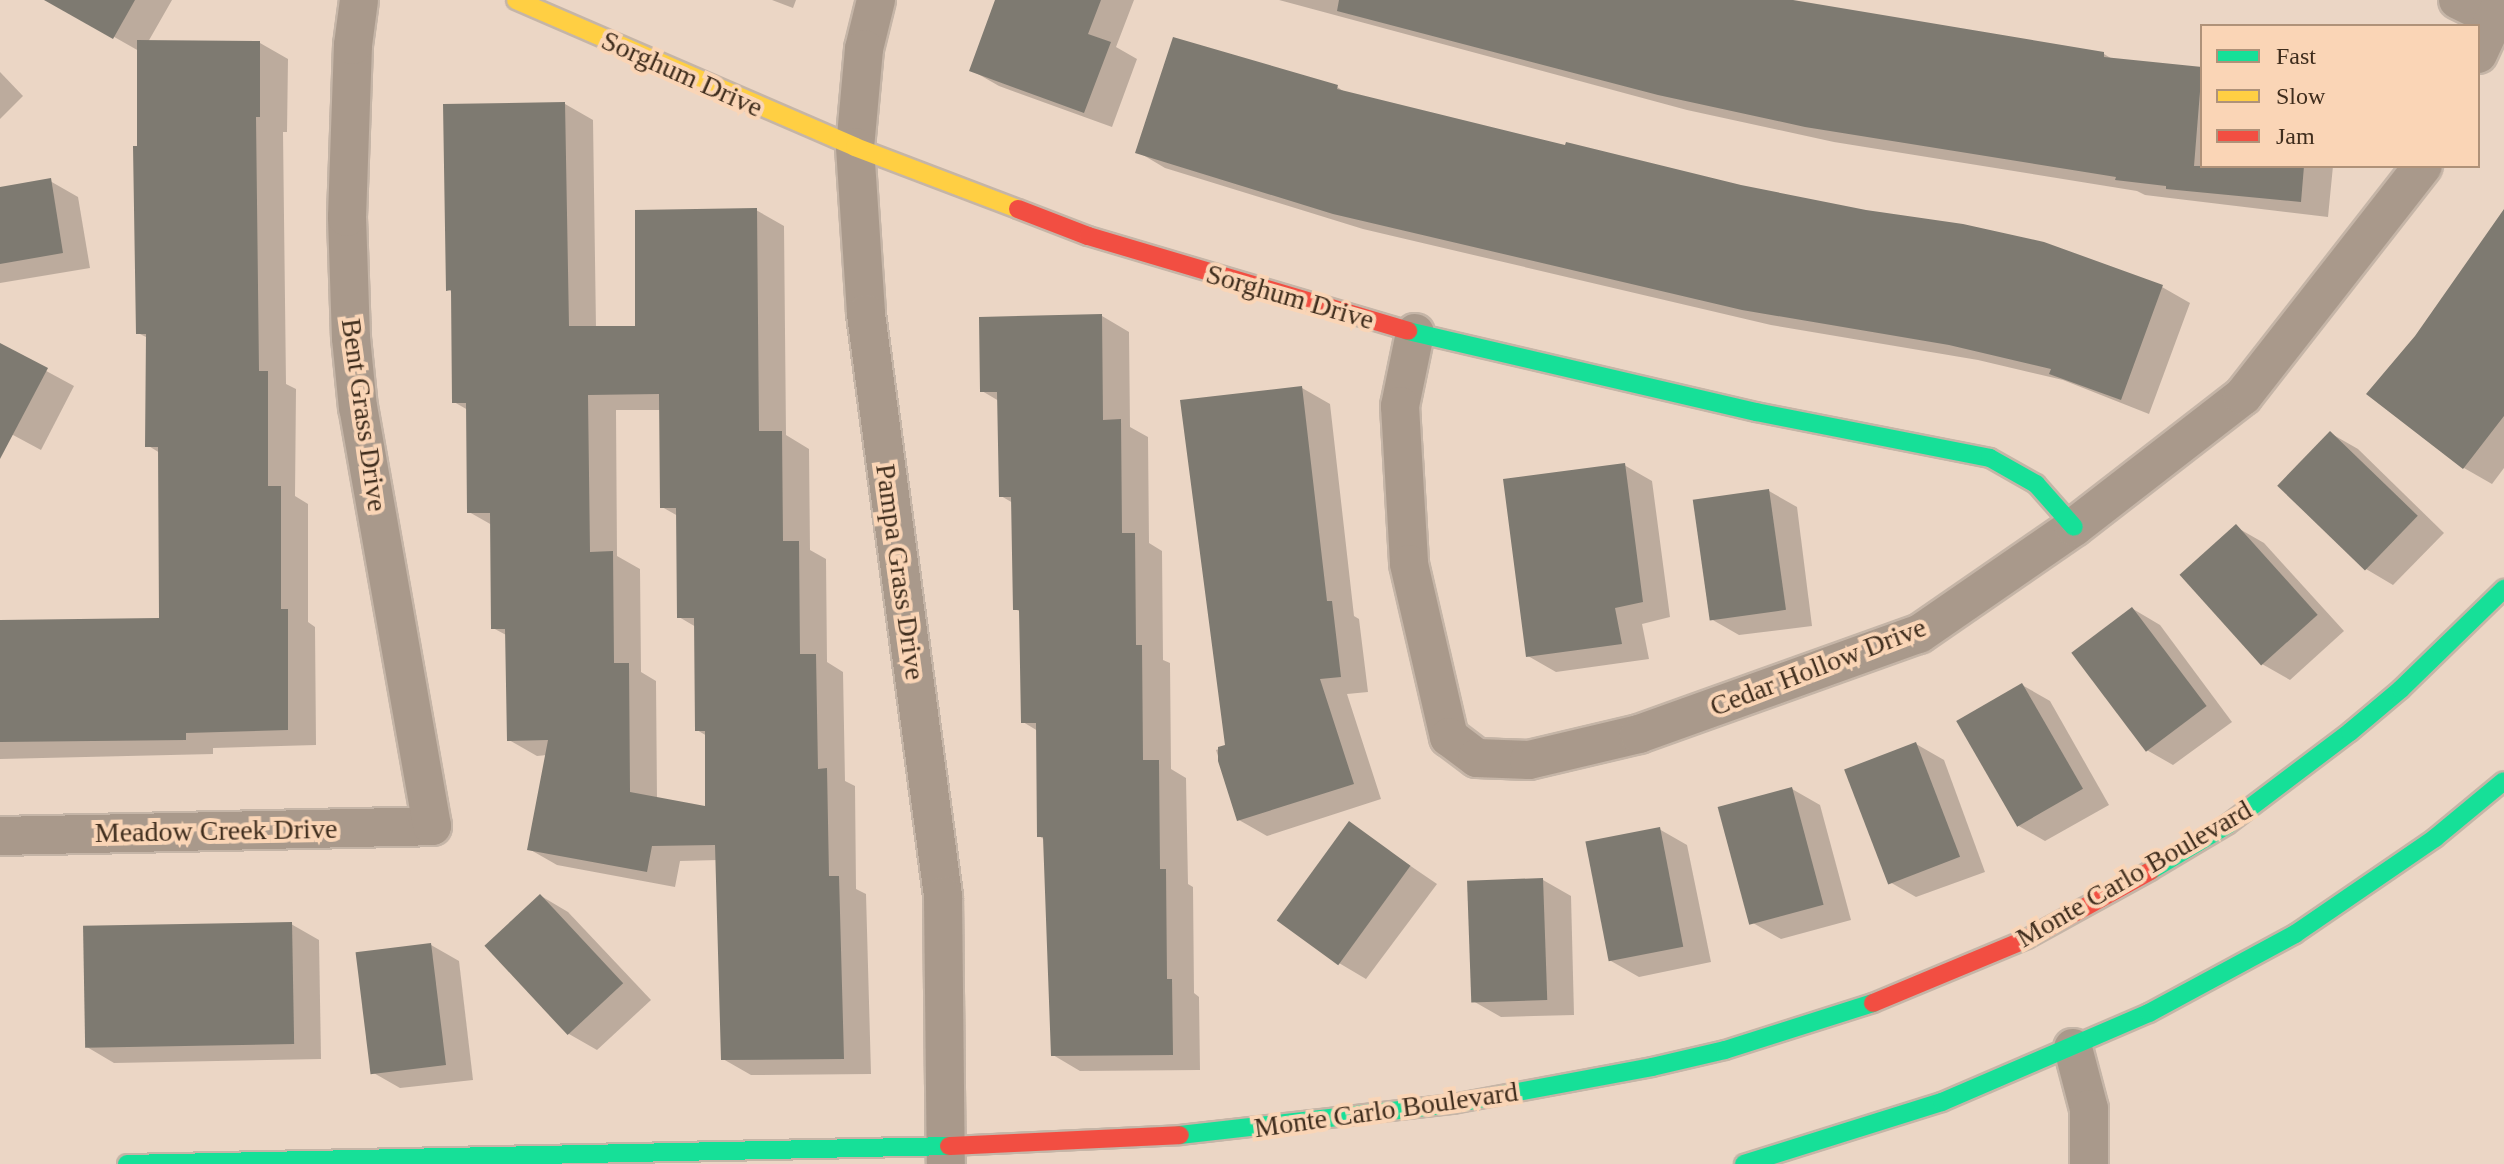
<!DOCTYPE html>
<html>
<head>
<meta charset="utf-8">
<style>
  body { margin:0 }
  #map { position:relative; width:2504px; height:1164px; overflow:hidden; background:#ebd6c5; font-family:"Times New Roman",serif }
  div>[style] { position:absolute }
  .shadow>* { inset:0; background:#0003 }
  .building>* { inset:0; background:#7e7a71; transform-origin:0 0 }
  .roads { filter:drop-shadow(2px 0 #c5b5a7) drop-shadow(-2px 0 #c5b5a7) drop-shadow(0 2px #c5b5a7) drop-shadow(0 -2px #c5b5a7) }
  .street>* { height:38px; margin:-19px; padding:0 19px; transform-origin:19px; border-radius:19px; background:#a9998b }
  .fast>* { height:18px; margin:-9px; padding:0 9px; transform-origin:9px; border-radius:9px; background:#16e098 }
  .slow>* { height:18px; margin:-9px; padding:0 9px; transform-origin:9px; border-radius:9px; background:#ffcf43 }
  .jam>* { height:18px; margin:-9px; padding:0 9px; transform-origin:9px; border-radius:9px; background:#f24e42 }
  span { translate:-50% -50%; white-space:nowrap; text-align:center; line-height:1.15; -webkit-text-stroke:8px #fad5b6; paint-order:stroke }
  .street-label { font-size:28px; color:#3f2d1d }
  .legend { position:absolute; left:2200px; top:24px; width:280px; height:144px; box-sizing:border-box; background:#fad5b6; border:2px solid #af9279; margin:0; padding:10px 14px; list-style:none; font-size:24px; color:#3f2d1d }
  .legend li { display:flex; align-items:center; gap:16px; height:40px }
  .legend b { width:40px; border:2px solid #af9279 }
</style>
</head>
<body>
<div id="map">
  <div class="shadow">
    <i style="clip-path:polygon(49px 0,172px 0,148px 42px,260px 43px,288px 59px,287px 132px,283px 132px,286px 384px,296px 389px,295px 496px,308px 504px,308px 622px,315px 627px,316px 745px,213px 748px,213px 754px,0 759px,0 623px,161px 620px,160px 453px,147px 445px,148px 338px,138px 333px,139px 51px)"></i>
    <i style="clip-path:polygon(772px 0,796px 0,793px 8px)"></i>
    <i style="clip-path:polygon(997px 0,1134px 0,1116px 47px,1137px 59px,1112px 127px,999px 86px,971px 70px)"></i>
    <i style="clip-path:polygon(1279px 0,1788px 0,2104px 54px,2114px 60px,2202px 70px,2202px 166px,2333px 166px,2328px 217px,2145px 195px,2137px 191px,1834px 142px,1687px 110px)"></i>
    <i style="clip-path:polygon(0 72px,23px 96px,0 119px)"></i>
    <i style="clip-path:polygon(1337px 87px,1348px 94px,1567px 148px,2162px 287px,2190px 303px,2149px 414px,2063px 380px,1978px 360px,1771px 325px,1363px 229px,1165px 168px,1138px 152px)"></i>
    <i style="clip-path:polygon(evenodd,565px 104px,593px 120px,596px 328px,637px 328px,756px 210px,784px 226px,786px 435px,809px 449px,810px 550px,826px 559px,827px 662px,843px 672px,845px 781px,855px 786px,856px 889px,866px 894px,871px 1074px,751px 1075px,723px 1059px,718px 860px,680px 861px,675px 887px,557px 865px,529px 849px,547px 755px,537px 756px,509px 740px,508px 636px,493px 628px,492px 525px,469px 512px,468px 410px,454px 402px,453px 293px,448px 289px,565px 104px,616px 410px,661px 410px,662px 507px,678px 516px,679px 617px,696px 627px,697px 730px,707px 736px,707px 809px,657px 799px,656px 681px,641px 672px,640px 569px,617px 556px,616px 410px)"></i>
    <i style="clip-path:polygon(50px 181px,78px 197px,90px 268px,0 283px,0 189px)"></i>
    <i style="clip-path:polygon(2504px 213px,2504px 468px,2492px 484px,2464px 468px,2369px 394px,2417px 337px)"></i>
    <i style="clip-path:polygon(1102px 316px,1129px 332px,1130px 427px,1148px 437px,1149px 543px,1162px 551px,1163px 660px,1170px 663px,1171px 769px,1186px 778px,1188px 884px,1193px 887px,1194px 993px,1199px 997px,1200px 1070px,1080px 1071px,1053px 1055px,1045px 840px,1039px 836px,1038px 731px,1023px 722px,1021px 612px,1015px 609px,1013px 503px,1001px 496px,999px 401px,982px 391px)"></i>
    <i style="clip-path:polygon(0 346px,74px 386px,41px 450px,0 428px)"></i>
    <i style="clip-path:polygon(1302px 388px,1330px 404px,1354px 616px,1359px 619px,1368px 692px,1347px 694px,1381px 799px,1267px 836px,1239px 820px,1216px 750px,1228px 746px)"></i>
    <i style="clip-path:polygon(2330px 433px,2358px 449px,2444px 533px,2393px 585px,2366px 569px,2279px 486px)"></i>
    <i style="clip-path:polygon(1624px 465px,1652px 481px,1670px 617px,1642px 624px,1649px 659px,1556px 672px,1528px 656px)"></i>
    <i style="clip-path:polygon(1769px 491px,1797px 507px,1812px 626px,1739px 635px,1711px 619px)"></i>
    <i style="clip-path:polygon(2236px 527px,2264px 543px,2344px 631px,2290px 680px,2262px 664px)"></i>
    <i style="clip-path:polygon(2133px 609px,2160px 625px,2232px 722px,2173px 765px,2145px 749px)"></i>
    <i style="clip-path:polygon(2022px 685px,2050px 701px,2109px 805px,2045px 841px,2017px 825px)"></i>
    <i style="clip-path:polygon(1916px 744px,1944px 760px,1985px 872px,1916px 897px,1888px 881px)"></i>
    <i style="clip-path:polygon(1792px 789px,1820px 805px,1851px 920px,1781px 939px,1753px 923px)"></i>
    <i style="clip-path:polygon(1349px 824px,1437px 884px,1366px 979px,1339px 963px)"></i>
    <i style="clip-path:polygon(1659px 829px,1687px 845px,1711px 962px,1639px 977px,1611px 961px)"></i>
    <i style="clip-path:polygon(1543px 880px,1571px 896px,1574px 1015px,1501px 1017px,1473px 1001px)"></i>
    <i style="clip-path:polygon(541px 896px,568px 912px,651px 1000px,597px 1050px,569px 1034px)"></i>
    <i style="clip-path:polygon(291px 924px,319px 940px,321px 1059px,114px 1063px,87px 1047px)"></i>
    <i style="clip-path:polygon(431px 945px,459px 961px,473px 1080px,400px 1088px,372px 1072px)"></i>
  </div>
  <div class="building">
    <i style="clip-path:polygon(44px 0,135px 0,113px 39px)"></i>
    <i style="clip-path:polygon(995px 0,1101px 0,1088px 34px,1111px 42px,1084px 113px,969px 71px)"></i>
    <i style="clip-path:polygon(1339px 0,1793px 0,2104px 52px,2104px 57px,2202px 67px,2194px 166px,2304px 166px,2301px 202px,2166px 189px,2166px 186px,2115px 180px,2116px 177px,1805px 127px,1658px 95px,1337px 11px)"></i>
    <i style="clip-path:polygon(1173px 37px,1338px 85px,1337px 89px,1565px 145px,1566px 142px,1741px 185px,1866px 210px,1963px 224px,2044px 242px,2163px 285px,2121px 400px,2049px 374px,2051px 369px,1949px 345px,1742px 310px,1333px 214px,1135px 153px)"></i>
    <i style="clip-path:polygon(137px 40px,260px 41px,260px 117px,256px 117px,259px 371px,268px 371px,268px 486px,281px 486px,281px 609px,288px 609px,288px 730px,186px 733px,186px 740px,0 742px,0 620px,159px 618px,158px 447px,145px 447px,146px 334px,136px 334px,133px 146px,137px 146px)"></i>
    <i style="clip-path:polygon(evenodd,565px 102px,569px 326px,635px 326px,635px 210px,757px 208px,759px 431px,782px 431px,783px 541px,799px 541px,800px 654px,816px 654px,818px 769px,827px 768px,829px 876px,839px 876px,844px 1059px,721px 1060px,715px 845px,652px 846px,647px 872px,527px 850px,548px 740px,507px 741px,505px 629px,491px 629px,490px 513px,467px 513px,466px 403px,452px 403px,451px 290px,446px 291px,443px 104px,565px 102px,659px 394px,660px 508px,676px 508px,677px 618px,694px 618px,695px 731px,705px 731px,705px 806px,630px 792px,629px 663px,614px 663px,613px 551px,590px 552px,588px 395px,659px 394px)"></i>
    <i style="clip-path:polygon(51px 178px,63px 253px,0 264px,0 187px)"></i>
    <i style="clip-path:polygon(2504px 209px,2504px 416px,2463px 469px,2366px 394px,2415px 336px)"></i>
    <i style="clip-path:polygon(1102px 314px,1103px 420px,1121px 419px,1122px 533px,1135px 533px,1136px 645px,1142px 645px,1143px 760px,1159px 760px,1160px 869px,1166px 869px,1167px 979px,1172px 979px,1173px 1055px,1051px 1056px,1043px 837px,1037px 837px,1036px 723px,1021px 723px,1019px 610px,1013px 610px,1011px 497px,999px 497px,997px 392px,980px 392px,979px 317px)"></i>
    <i style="clip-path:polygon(0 343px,48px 368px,0 459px)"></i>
    <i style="clip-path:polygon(1302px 386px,1327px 601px,1332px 601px,1341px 677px,1320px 679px,1354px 784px,1237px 821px,1218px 761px,1218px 747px,1225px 745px,1180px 400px)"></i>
    <i style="left:2330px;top:431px;width:122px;height:76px;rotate:44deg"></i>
    <i style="clip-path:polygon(1625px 463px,1643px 602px,1615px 608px,1622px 644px,1526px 657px,1503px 479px)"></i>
    <i style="left:1769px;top:489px;width:122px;height:77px;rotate:82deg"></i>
    <i style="left:2236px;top:524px;width:122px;height:76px;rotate:48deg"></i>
    <i style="left:2132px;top:607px;width:124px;height:76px;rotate:53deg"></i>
    <i style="left:2022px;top:683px;width:122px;height:76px;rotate:60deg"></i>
    <i style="left:1916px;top:742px;width:123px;height:77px;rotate:69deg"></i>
    <i style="left:1792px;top:787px;width:122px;height:77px;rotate:75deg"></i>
    <i style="left:1349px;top:821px;width:76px;height:123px;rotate:36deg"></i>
    <i style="left:1660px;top:827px;width:122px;height:76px;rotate:79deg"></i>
    <i style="left:1543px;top:878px;width:122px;height:76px;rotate:88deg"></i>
    <i style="left:540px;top:894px;width:122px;height:76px;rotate:47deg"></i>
    <i style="left:292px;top:922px;width:122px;height:209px;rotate:89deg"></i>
    <i style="left:431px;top:943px;width:123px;height:76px;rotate:83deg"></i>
  </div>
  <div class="roads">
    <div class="street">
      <i style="left:876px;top:0;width:50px;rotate:103.8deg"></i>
      <i style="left:864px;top:49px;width:98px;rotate:95.2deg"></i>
      <i style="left:855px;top:147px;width:167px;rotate:86.2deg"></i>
      <i style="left:866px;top:314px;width:587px;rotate:82.46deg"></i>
      <i style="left:943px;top:896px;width:268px;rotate:89.4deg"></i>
      <i style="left:2458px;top:0;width:41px;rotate:25.9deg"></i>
      <i style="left:2478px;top:54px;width:60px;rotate:-65.2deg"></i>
      <i style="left:1415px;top:333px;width:75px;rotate:101.6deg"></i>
      <i style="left:1400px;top:406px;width:158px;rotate:86.7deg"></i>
      <i style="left:1409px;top:564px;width:178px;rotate:77deg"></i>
      <i style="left:1449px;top:737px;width:35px;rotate:37deg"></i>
      <i style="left:1477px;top:758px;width:52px;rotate:2.2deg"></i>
      <i style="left:1529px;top:760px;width:113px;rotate:-13.3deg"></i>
      <i style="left:1639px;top:734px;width:297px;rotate:-19.7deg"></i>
      <i style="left:1919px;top:634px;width:188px;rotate:-34.6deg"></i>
      <i style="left:2074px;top:527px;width:214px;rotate:-37.8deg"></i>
      <i style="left:2243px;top:396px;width:292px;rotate:-52deg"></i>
      <i style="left:0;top:836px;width:432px;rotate:-1.3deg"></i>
      <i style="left:432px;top:826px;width:424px;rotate:-100deg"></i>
      <i style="left:358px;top:408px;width:70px;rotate:-95.7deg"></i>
      <i style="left:351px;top:338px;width:121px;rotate:-91.9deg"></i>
      <i style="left:347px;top:217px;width:172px;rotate:-88deg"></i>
      <i style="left:353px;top:45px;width:45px;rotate:-82.4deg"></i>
      <i style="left:2073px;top:1048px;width:63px;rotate:75.3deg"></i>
      <i style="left:2089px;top:1109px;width:55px;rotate:90deg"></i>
    </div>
    <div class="fast">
      <i style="left:1408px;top:331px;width:357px;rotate:13.1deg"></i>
      <i style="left:1756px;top:412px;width:238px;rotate:11.1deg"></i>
      <i style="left:1990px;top:458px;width:53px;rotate:29.5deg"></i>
      <i style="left:2036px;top:484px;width:57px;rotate:48.5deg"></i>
      <i style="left:2150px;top:871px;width:90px;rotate:-30.9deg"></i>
      <i style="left:2227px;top:825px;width:154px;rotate:-37.1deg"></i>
      <i style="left:2350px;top:732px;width:67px;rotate:-40.1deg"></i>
      <i style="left:2401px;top:689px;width:144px;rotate:-44.2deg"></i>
      <i style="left:1180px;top:1135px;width:275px;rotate:-6.5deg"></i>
      <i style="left:1453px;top:1104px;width:202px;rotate:-10.5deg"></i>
      <i style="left:1652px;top:1067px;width:75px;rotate:-13.1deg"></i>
      <i style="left:1725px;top:1050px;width:155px;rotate:-17.6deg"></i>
      <i style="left:127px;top:1164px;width:822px;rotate:-1.25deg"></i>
      <i style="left:1744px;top:1164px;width:207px;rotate:-17.4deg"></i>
      <i style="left:1942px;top:1102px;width:225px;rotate:-23.3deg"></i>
      <i style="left:2149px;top:1013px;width:166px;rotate:-28.4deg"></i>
      <i style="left:2295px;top:934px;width:170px;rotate:-34.4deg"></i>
      <i style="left:2435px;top:838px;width:89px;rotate:-39.6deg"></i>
    </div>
    <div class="slow">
      <i style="left:516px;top:0;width:369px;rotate:23.4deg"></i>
      <i style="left:855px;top:147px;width:174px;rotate:20.8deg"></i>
    </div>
    <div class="jam">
      <i style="left:1018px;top:209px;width:75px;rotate:21.1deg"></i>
      <i style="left:1088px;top:236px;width:334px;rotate:16.5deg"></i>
      <i style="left:1873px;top:1003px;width:167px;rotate:-22.6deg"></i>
      <i style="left:2027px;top:939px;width:141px;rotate:-28.9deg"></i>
      <i style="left:949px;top:1146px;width:231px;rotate:-2.7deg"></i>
    </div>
  </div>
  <div class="street-label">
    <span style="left:682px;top:74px;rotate:24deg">Sorghum Drive</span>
    <span style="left:1290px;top:297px;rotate:16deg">Sorghum Drive</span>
    <span style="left:364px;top:415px;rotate:82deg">Bent Grass Drive</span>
    <span style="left:900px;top:572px;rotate:82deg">Pampa Grass Drive</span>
    <span style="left:1818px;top:667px;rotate:-21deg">Cedar Hollow Drive</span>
    <span style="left:216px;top:831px;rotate:-1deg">Meadow Creek Drive</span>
    <span style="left:2134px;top:874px;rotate:-30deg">Monte Carlo Boulevard</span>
    <span style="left:1386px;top:1110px;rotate:-8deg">Monte Carlo Boulevard</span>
  </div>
  <ul class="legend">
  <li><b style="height:10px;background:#16e098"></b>Fast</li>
  <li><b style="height:10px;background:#ffcf43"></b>Slow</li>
  <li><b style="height:10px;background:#f24e42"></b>Jam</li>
  </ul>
</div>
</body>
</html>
